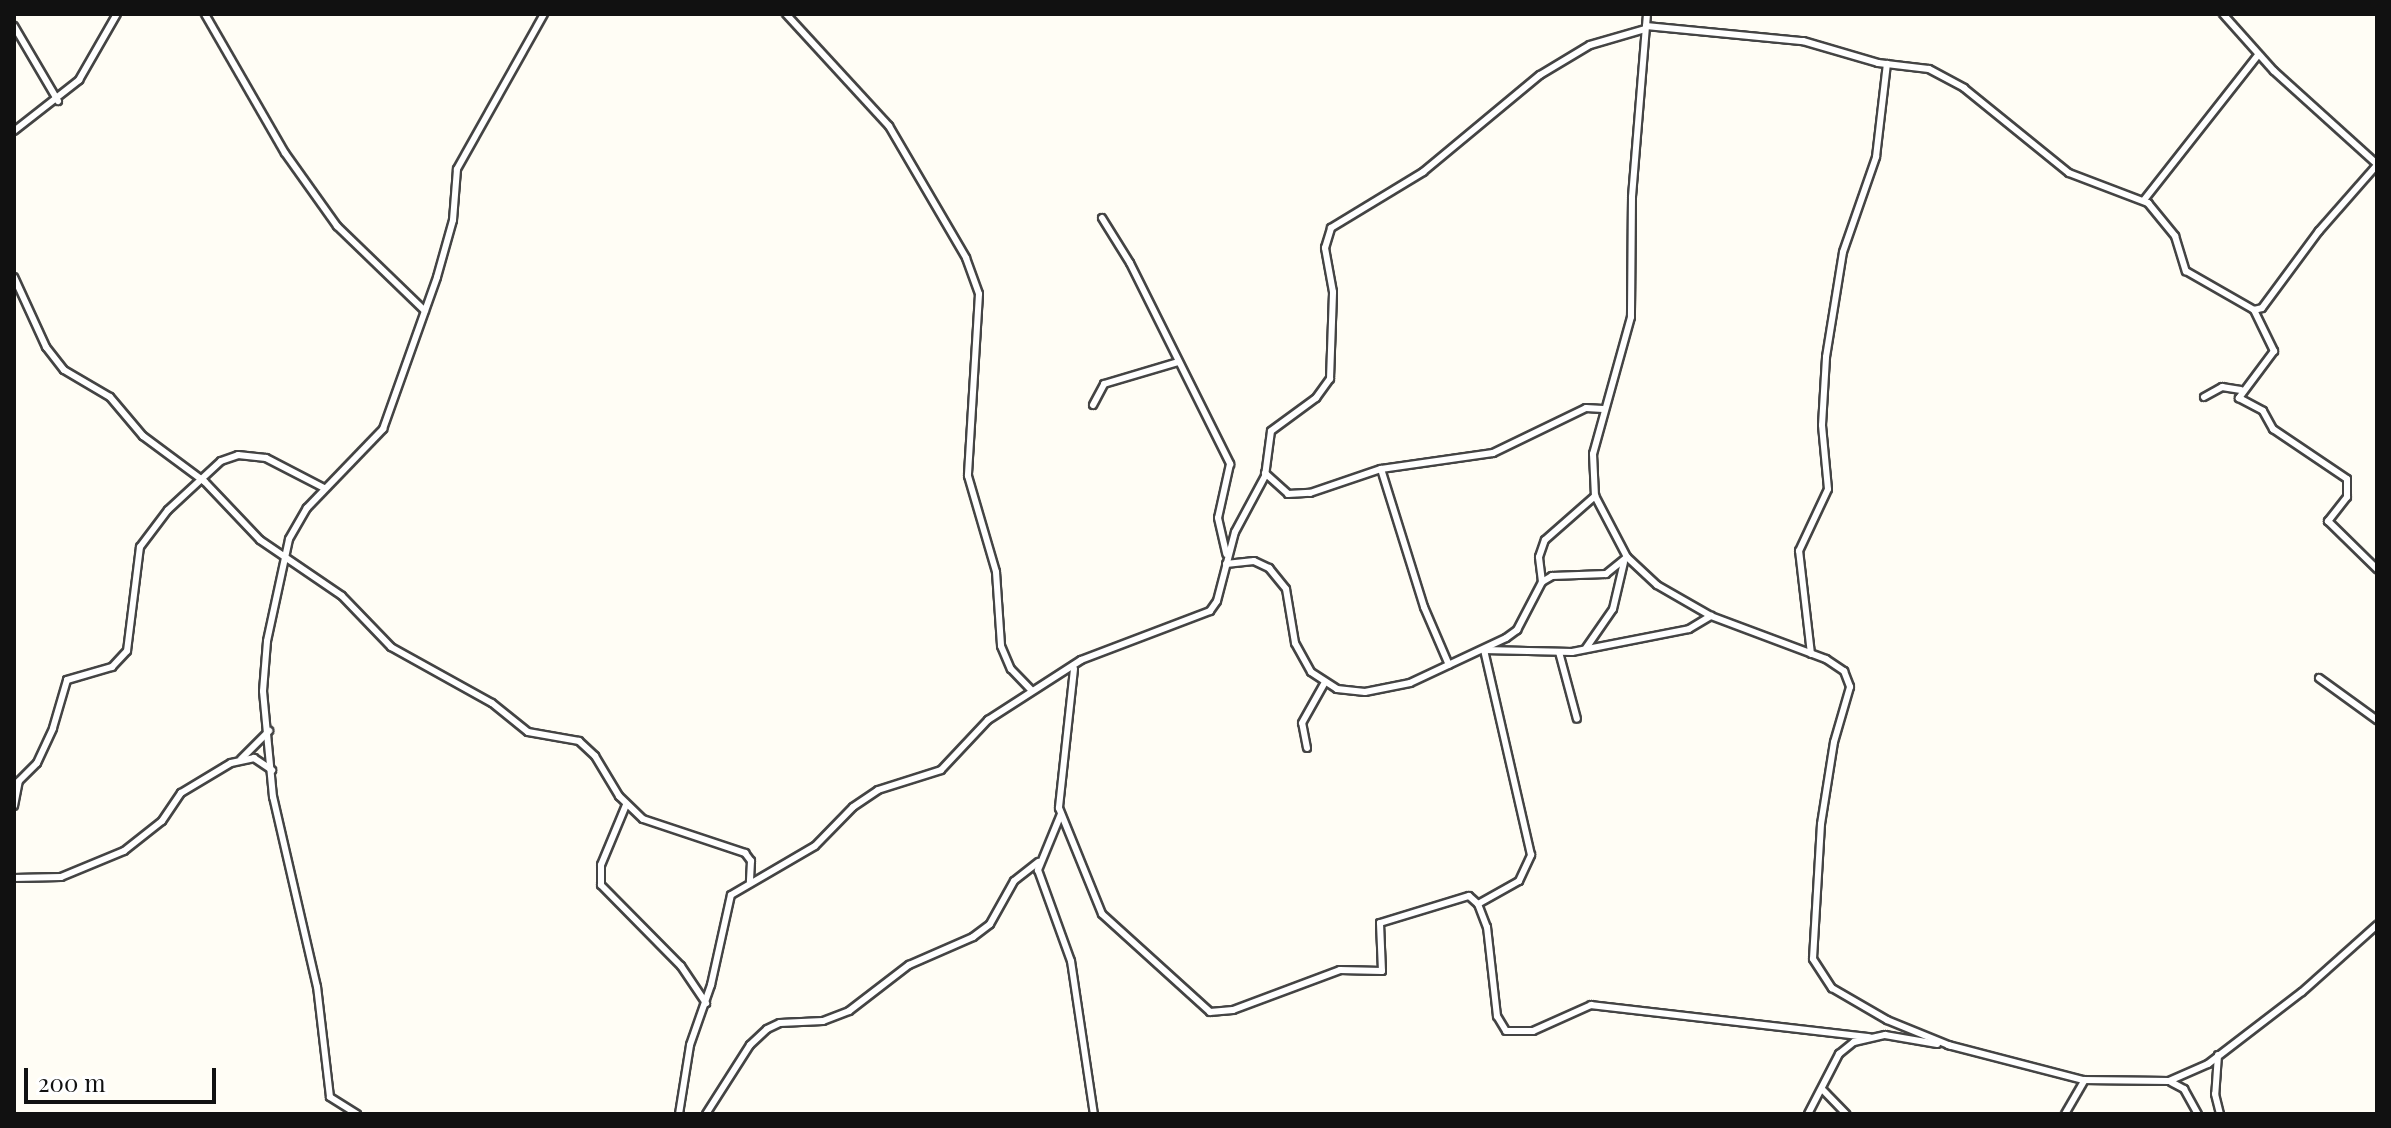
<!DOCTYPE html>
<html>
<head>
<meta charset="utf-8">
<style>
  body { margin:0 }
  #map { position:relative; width:2391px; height:1128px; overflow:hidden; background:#fffdf5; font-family:"Playfair Display",serif }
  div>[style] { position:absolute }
  .roads { filter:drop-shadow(2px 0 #444) drop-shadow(-2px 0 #444) drop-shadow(0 2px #444) drop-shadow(0 -2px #444) }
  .street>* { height:6px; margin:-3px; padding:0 3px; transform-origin:3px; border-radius:3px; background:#fff }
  span { translate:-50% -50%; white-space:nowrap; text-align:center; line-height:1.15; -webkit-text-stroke:8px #fff; paint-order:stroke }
  .frame { position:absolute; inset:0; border:16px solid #111; pointer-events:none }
  .scale { position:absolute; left:24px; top:1068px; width:192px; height:36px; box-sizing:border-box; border:4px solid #111; border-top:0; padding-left:10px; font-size:24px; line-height:28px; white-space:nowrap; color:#111; -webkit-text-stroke:6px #fff; paint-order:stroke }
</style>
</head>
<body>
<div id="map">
  <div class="roads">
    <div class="street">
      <i style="left:205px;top:14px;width:160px;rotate:60.1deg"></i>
      <i style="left:285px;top:153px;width:90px;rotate:54.5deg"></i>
      <i style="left:337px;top:226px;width:122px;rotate:44deg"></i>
      <i style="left:786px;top:14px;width:152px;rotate:47.4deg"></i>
      <i style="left:889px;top:126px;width:153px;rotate:59.7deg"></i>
      <i style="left:966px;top:258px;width:38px;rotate:70deg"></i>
      <i style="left:979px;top:294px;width:182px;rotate:93.5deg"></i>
      <i style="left:968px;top:476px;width:100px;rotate:73.7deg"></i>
      <i style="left:996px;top:572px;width:74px;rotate:86.1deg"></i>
      <i style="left:1001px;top:646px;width:25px;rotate:67deg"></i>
      <i style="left:1011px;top:669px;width:30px;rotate:46deg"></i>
      <i style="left:1647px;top:14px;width:184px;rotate:94.7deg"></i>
      <i style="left:1632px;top:197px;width:120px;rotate:90.5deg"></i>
      <i style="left:1631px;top:317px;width:142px;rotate:105.5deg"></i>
      <i style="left:1593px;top:454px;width:42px;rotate:87.3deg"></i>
      <i style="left:1595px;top:496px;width:69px;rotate:62.3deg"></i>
      <i style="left:1627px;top:557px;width:41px;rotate:43deg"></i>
      <i style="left:1657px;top:585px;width:62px;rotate:29.9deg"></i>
      <i style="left:1711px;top:616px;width:123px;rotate:20.5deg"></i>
      <i style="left:1826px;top:659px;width:22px;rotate:34deg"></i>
      <i style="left:1844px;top:671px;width:17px;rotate:69deg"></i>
      <i style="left:1850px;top:687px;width:57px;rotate:106.2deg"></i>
      <i style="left:1834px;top:742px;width:83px;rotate:99deg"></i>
      <i style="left:1821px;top:824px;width:135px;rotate:93.4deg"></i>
      <i style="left:1813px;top:959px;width:35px;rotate:57deg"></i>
      <i style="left:1832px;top:988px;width:64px;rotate:30.2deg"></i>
      <i style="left:1887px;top:1020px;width:69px;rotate:22.1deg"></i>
      <i style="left:2223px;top:14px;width:76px;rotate:48.2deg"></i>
      <i style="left:2274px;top:71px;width:139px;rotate:42.1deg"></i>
      <i style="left:14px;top:26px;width:87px;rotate:59.6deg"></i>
      <i style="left:1646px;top:26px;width:158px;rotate:5.5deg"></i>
      <i style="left:1803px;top:41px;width:78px;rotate:16.3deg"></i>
      <i style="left:1878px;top:63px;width:51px;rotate:6.7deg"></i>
      <i style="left:1929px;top:69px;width:40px;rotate:28deg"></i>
      <i style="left:1964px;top:88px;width:135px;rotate:39deg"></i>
      <i style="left:2069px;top:173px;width:85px;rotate:20.8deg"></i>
      <i style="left:2148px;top:203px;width:43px;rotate:50.7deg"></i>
      <i style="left:2175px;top:236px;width:37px;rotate:73deg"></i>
      <i style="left:2186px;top:271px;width:78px;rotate:29.8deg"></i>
      <i style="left:2254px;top:310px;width:8px;rotate:-14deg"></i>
      <i style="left:2262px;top:308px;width:96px;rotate:-53.5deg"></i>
      <i style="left:2319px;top:231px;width:88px;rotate:-48.7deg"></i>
      <i style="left:14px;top:131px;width:83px;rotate:-38.1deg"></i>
      <i style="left:79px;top:80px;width:76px;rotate:-60.1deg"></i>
      <i style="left:2144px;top:200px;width:184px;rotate:-51.8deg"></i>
      <i style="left:1102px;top:218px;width:53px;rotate:58.1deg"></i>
      <i style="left:1130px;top:263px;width:225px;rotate:63.5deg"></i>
      <i style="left:1230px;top:464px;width:55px;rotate:102.5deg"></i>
      <i style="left:1218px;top:518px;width:37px;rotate:77deg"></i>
      <i style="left:14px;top:277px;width:77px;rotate:65.4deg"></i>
      <i style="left:46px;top:347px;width:29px;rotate:52deg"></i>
      <i style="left:64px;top:370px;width:53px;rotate:30.4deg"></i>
      <i style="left:110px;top:397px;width:51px;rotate:49.8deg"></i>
      <i style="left:143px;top:436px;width:77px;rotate:36.6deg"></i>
      <i style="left:205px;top:482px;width:80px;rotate:46.5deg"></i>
      <i style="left:260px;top:540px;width:99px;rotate:34.3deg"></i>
      <i style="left:342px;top:596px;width:71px;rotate:46.1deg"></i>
      <i style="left:391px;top:647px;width:115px;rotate:29deg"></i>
      <i style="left:492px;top:703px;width:46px;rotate:38.9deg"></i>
      <i style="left:528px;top:732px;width:52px;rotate:10deg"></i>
      <i style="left:579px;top:741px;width:22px;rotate:43deg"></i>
      <i style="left:595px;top:756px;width:47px;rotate:59deg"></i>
      <i style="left:619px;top:796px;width:33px;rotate:44deg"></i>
      <i style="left:643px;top:819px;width:108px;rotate:18.4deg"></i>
      <i style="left:745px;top:853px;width:10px;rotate:53deg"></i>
      <i style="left:751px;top:861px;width:21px;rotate:93deg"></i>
      <i style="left:2254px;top:310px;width:46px;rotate:64deg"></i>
      <i style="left:2274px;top:351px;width:59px;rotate:126.7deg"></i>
      <i style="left:2239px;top:398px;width:27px;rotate:28deg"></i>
      <i style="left:2263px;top:411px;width:21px;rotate:61deg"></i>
      <i style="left:2273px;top:429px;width:89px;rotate:34deg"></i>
      <i style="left:2347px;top:479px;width:18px;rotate:90deg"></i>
      <i style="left:2347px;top:497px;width:31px;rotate:128deg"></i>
      <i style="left:2328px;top:521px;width:69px;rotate:44.4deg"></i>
      <i style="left:2204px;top:397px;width:21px;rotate:-29deg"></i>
      <i style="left:2222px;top:387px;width:19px;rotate:9deg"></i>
      <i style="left:1093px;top:405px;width:24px;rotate:-62deg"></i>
      <i style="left:1104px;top:384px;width:77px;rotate:-16.6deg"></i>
      <i style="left:1381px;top:469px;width:145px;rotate:72.7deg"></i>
      <i style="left:1424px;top:607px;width:63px;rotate:66.7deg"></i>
      <i style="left:1265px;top:473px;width:31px;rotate:42deg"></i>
      <i style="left:1288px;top:494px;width:22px;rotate:-3deg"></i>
      <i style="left:1310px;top:493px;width:75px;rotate:-18.7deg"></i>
      <i style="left:1381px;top:469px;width:113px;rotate:-8.1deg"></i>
      <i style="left:1493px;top:453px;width:103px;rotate:-25.8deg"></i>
      <i style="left:1586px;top:408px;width:17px;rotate:3deg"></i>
      <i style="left:1226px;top:564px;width:28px;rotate:-6deg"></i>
      <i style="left:1254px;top:561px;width:17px;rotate:25deg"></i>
      <i style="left:1269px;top:568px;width:27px;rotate:51deg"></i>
      <i style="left:1286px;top:589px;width:55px;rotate:80.5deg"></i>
      <i style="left:1295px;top:643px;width:33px;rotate:61deg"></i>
      <i style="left:1311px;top:672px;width:31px;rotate:33deg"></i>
      <i style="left:1337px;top:689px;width:28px;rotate:6deg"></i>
      <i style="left:1365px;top:692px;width:46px;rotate:-11.3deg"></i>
      <i style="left:1410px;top:683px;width:106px;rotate:-25.1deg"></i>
      <i style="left:1506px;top:638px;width:14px;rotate:-36deg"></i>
      <i style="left:1517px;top:630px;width:54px;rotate:-62.5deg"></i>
      <i style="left:1542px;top:582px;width:12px;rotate:-31deg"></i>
      <i style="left:1552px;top:576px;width:54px;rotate:-2.1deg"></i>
      <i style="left:1606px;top:574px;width:27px;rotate:-39deg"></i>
      <i style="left:1542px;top:582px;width:25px;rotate:-97deg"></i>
      <i style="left:1539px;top:557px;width:18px;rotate:-71deg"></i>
      <i style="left:1545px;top:540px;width:67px;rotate:-41.3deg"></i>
      <i style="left:1586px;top:648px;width:47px;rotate:-55.3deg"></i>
      <i style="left:1613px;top:609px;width:48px;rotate:-76.8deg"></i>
      <i style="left:1559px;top:652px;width:69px;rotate:75deg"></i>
      <i style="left:1811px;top:654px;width:104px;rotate:-96.6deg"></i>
      <i style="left:1799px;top:551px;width:68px;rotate:-64.9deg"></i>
      <i style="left:1828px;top:489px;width:64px;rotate:-95.4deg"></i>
      <i style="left:1822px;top:425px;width:68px;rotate:-86.6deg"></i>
      <i style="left:1826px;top:357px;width:106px;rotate:-80.8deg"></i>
      <i style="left:1843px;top:252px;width:101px;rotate:-70.8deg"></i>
      <i style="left:1876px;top:157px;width:94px;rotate:-83.3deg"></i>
      <i style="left:1074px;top:669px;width:140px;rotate:96.2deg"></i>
      <i style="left:1059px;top:808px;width:114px;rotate:67.9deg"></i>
      <i style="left:1102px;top:914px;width:146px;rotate:42.2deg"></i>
      <i style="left:1210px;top:1012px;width:23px;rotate:-5deg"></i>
      <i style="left:1233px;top:1010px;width:114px;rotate:-20.5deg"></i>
      <i style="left:1340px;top:970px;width:42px;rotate:1.4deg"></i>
      <i style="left:1382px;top:971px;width:48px;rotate:-92.4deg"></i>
      <i style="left:1380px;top:923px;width:93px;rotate:-16.9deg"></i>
      <i style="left:1469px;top:896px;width:12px;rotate:42deg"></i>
      <i style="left:1478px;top:904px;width:25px;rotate:69deg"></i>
      <i style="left:1487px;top:927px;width:90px;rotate:83.6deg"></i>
      <i style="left:1497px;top:1016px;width:17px;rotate:59deg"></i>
      <i style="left:1506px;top:1031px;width:27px"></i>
      <i style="left:1533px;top:1031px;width:64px;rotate:-24.1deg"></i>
      <i style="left:1591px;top:1005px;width:280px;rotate:6.6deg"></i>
      <i style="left:2319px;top:678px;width:72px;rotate:35.9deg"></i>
      <i style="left:1307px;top:748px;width:25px;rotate:-101deg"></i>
      <i style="left:1302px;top:723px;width:45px;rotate:-60.6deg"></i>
      <i style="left:241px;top:759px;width:40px;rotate:-45deg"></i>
      <i style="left:626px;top:805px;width:65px;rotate:112.6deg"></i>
      <i style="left:601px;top:865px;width:20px;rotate:90deg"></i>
      <i style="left:601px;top:885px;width:114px;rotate:45.4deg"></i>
      <i style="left:681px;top:966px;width:45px;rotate:56deg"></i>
      <i style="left:14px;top:806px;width:25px;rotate:-79deg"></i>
      <i style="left:19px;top:781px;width:25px;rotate:-45deg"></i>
      <i style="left:37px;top:763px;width:38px;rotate:-65deg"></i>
      <i style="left:53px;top:728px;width:50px;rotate:-73.7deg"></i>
      <i style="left:67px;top:680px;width:47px;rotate:-16.1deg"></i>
      <i style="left:112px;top:667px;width:22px;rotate:-47deg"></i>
      <i style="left:127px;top:651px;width:105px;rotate:-82.9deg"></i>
      <i style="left:140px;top:547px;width:46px;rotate:-52.9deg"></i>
      <i style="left:168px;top:510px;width:72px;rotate:-42.8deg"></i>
      <i style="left:221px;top:461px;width:18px;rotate:-19deg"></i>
      <i style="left:238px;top:455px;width:28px;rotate:6deg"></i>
      <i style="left:266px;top:458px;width:65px;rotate:27.3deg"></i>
      <i style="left:1061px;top:814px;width:61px;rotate:112.3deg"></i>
      <i style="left:1038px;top:870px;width:97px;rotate:70.1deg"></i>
      <i style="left:1071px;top:961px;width:155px;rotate:81.5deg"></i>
      <i style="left:14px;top:878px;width:47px;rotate:-1.2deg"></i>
      <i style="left:61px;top:877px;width:68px;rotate:-22.4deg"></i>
      <i style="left:124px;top:851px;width:48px;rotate:-38.3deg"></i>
      <i style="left:162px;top:821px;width:34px;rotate:-56deg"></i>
      <i style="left:181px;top:793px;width:58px;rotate:-31deg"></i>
      <i style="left:231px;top:763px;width:24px;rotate:-12deg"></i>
      <i style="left:254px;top:758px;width:22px;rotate:34deg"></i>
      <i style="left:1478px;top:904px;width:47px;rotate:-29.3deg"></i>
      <i style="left:1519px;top:881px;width:29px;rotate:-65deg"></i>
      <i style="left:1531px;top:855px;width:210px;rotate:-102.9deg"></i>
      <i style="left:1484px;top:650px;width:88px;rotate:1.3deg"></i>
      <i style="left:1572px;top:652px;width:119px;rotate:-11.1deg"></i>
      <i style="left:1689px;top:629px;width:26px;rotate:-31deg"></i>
      <i style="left:1948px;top:1045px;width:139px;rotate:14.5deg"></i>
      <i style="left:2083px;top:1080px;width:86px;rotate:0.7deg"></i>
      <i style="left:2169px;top:1081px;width:43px;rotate:-23.6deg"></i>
      <i style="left:2208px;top:1064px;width:118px;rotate:-37.5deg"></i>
      <i style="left:2302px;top:992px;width:101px;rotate:-41.8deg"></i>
      <i style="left:2218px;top:1055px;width:39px;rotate:94deg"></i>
      <i style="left:2215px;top:1094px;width:21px;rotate:76deg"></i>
      <i style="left:2171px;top:1082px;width:15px;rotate:28deg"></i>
      <i style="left:2184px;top:1089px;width:29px;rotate:61deg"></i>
      <i style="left:1822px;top:1089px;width:35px;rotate:46deg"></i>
      <i style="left:357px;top:1114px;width:32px;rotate:-148deg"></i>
      <i style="left:330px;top:1097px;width:111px;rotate:-96.7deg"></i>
      <i style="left:317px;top:987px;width:195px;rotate:-103deg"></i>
      <i style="left:273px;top:797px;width:106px;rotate:-95.4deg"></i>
      <i style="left:263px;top:691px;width:50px;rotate:-85.4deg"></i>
      <i style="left:267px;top:641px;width:104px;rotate:-77.8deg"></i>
      <i style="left:289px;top:539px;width:36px;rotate:-60deg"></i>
      <i style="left:307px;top:508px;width:110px;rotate:-46.1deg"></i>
      <i style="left:383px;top:429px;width:161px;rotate:-70.4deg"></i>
      <i style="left:437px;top:277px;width:59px;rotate:-74.3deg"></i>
      <i style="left:453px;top:220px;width:51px;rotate:-85.5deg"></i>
      <i style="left:457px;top:169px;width:178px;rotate:-60.7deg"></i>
      <i style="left:679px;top:1114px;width:70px;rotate:-80.9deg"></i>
      <i style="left:690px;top:1045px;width:64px;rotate:-70.7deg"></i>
      <i style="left:711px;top:985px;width:92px;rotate:-77.5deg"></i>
      <i style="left:731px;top:895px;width:97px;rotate:-30.3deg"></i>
      <i style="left:815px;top:846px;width:54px;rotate:-45.7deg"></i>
      <i style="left:853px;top:807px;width:30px;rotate:-34deg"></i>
      <i style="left:878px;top:790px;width:66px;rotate:-17.6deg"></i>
      <i style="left:941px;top:770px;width:69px;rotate:-46.8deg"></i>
      <i style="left:988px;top:720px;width:111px;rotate:-32.8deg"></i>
      <i style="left:1081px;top:660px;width:138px;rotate:-20.8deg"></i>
      <i style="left:1210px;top:611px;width:12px;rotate:-55deg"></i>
      <i style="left:1217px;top:601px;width:71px;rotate:-75.4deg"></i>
      <i style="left:1235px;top:532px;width:64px;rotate:-61.8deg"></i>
      <i style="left:1265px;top:476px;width:45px;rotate:-82.4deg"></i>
      <i style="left:1271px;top:431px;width:56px;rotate:-36.3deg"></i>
      <i style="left:1316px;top:398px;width:24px;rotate:-54deg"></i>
      <i style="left:1330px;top:379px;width:87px;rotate:-88deg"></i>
      <i style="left:1333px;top:292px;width:45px;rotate:-100.3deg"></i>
      <i style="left:1325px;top:248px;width:21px;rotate:-73deg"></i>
      <i style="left:1331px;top:228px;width:108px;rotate:-31.3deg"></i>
      <i style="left:1423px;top:172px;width:152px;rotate:-39.7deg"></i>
      <i style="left:1540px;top:75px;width:58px;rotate:-31deg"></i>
      <i style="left:1590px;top:45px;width:57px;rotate:-16.2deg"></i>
      <i style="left:706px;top:1114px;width:82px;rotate:-57.5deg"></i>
      <i style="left:750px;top:1045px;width:23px;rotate:-43deg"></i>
      <i style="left:767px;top:1029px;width:14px;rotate:-25deg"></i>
      <i style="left:780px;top:1023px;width:43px;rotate:-2.7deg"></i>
      <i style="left:823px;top:1021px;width:28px;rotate:-21deg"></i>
      <i style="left:849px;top:1011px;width:76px;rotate:-37.5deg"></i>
      <i style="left:909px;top:965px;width:70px;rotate:-23.6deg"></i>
      <i style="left:973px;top:937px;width:21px;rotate:-37deg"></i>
      <i style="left:990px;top:924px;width:49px;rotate:-60.8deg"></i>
      <i style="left:1014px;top:881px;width:31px;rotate:-38deg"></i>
      <i style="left:1808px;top:1114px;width:68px;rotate:-62.7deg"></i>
      <i style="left:1839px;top:1054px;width:19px;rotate:-39deg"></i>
      <i style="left:1854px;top:1042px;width:32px;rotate:-13deg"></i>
      <i style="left:1885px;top:1035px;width:53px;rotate:9.8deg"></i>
      <i style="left:2065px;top:1114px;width:39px;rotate:-60deg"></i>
    </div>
  </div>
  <div class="frame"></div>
  <div class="scale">200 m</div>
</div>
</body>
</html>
